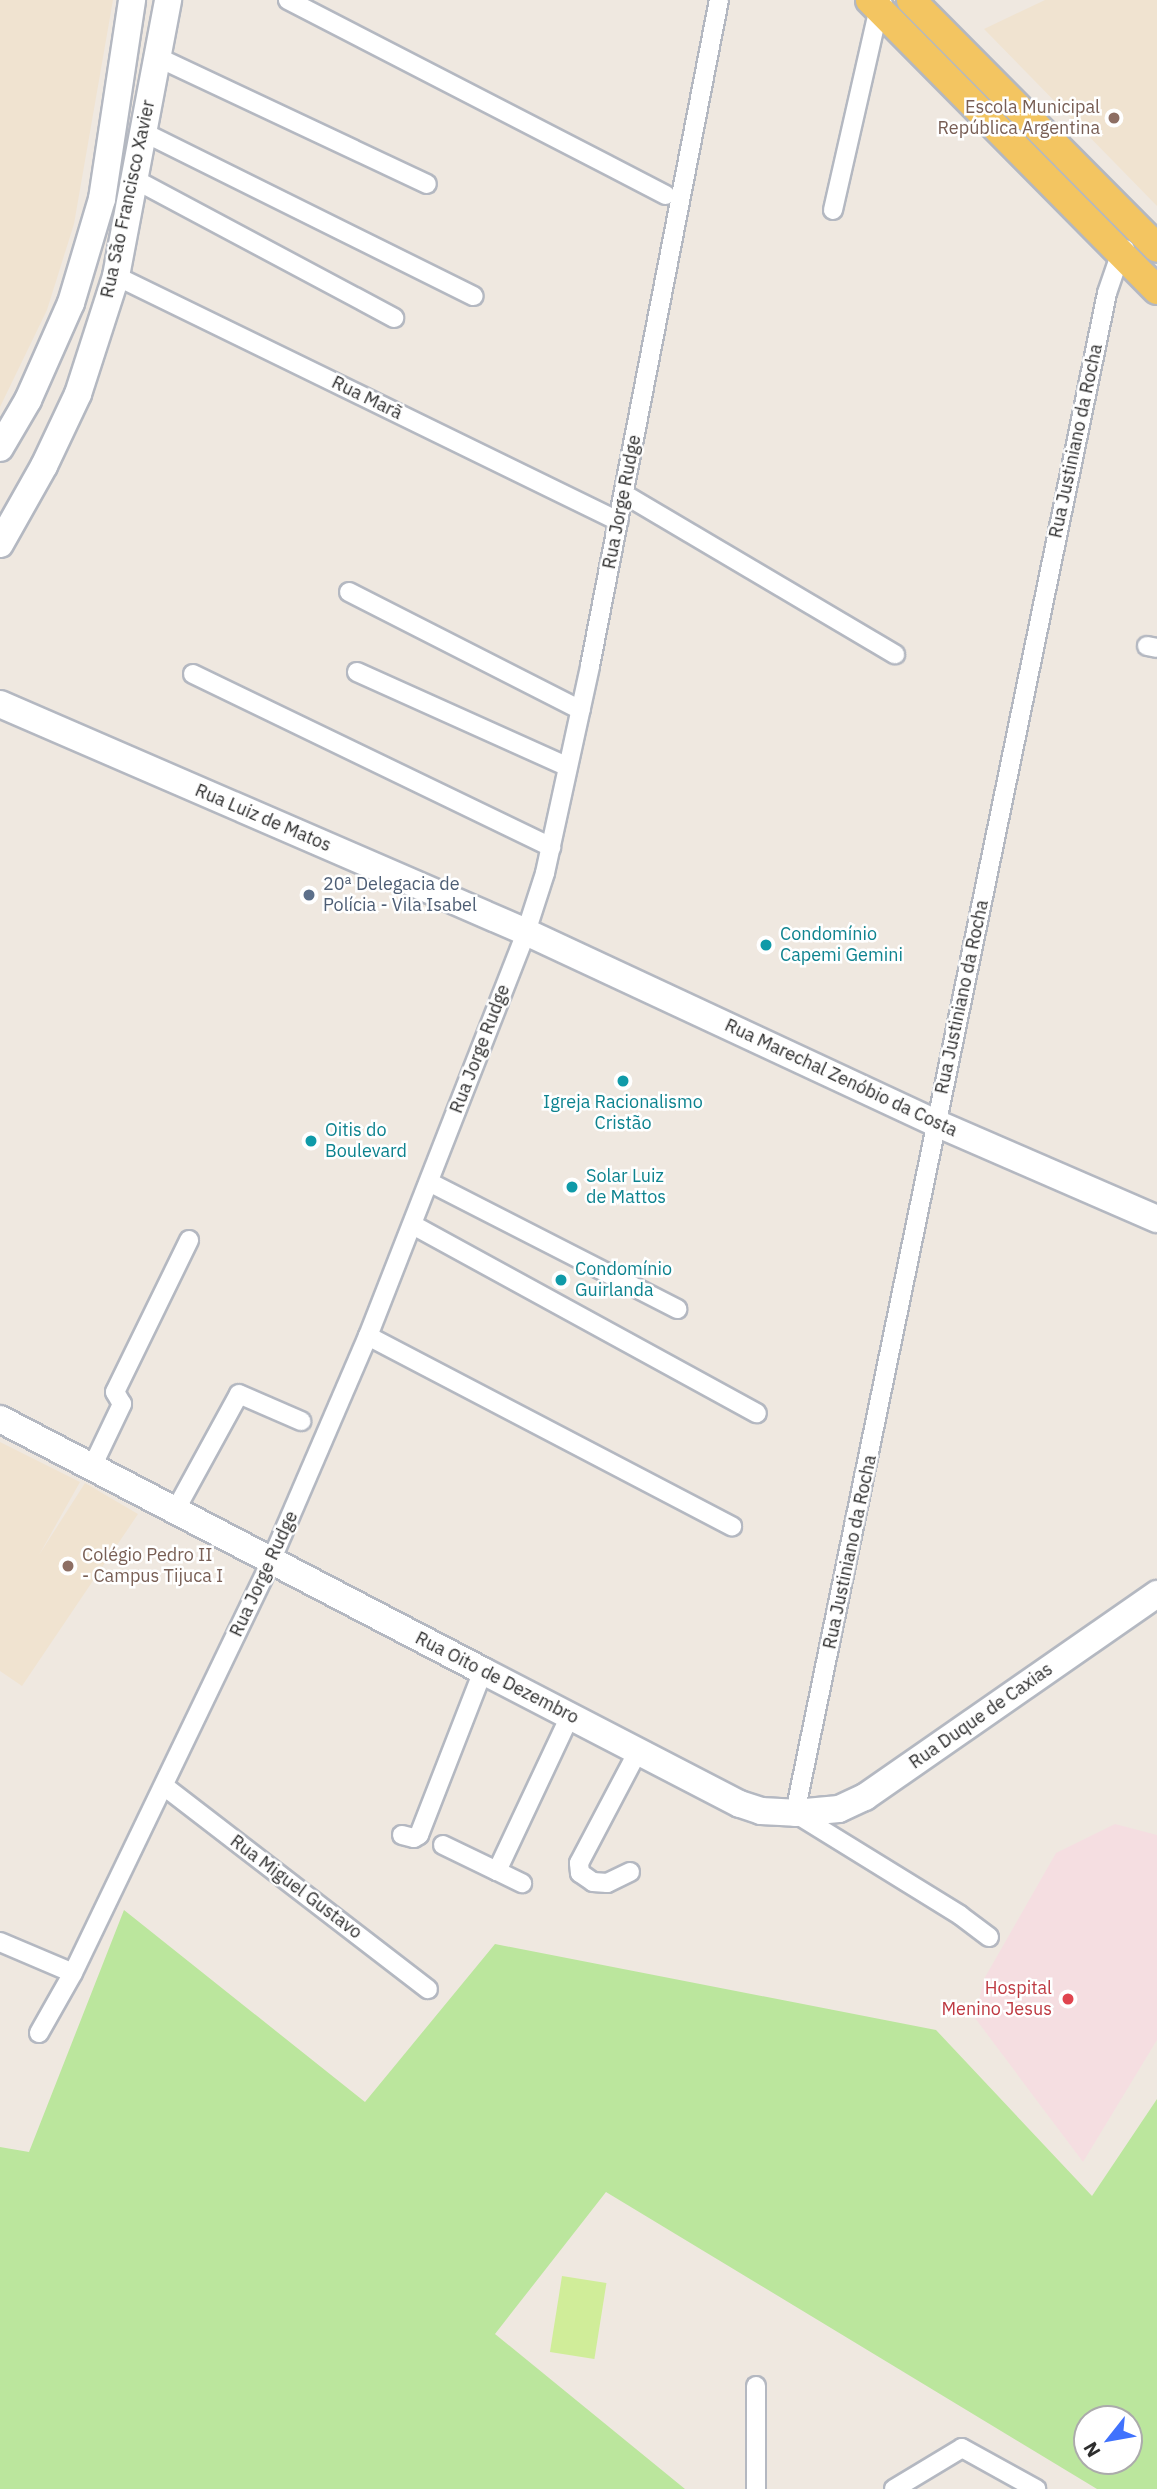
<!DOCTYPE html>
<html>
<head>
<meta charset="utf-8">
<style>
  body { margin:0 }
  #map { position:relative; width:1157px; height:2489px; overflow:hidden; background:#efe8e0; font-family:"IBM Plex Sans",sans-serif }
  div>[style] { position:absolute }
  .education>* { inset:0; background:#f0e3d0 }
  .medical>* { inset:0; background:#f5dee1 }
  .green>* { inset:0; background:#bbe69d }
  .pitch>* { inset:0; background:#d0ed99; transform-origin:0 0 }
  .roads { filter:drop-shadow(2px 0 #b4b8c1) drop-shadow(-2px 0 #b4b8c1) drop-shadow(0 2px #b4b8c1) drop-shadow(0 -2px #b4b8c1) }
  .street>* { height:18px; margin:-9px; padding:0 9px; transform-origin:9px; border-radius:9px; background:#fff }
  .secondary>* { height:26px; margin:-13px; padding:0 13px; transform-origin:13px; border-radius:13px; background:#fff }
  .primary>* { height:28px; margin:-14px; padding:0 14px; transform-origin:14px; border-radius:14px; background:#f3c561 }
  .dots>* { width:19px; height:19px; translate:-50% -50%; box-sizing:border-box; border:4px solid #fff; border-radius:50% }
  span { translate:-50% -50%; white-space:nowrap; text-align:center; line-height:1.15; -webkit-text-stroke:5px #fff; paint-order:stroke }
  .education-label { font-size:18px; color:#785e54 }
  .right { translate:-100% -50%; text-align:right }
  .left { translate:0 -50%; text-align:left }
  .street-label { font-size:18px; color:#2e2e2e }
  .service-label { font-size:18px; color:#4e5e75 }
  .culture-label { font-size:18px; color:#0d838f }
  .health-label { font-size:18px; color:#be3a42 }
  .north { position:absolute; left:1073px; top:2405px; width:70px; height:70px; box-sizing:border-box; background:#fff; border:2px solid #ababab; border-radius:50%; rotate:239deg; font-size:19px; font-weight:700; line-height:28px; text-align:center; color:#2e2e2e }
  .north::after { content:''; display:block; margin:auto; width:24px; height:32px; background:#4072fd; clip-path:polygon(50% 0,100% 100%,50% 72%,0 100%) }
</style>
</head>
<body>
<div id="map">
  <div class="education">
    <i style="clip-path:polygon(0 0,113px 0,74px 224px,47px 310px,0 407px)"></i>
    <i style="clip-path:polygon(1045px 0,1157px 0,1157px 206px,984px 29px)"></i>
    <i style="clip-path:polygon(0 1442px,80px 1482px,39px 1555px,85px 1483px,138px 1514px,22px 1686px,0 1671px)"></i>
  </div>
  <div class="medical">
    <i style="clip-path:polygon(1115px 1824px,1157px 1835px,1157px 2040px,1083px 2162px,975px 2018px,984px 1979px,1056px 1853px)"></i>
  </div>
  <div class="green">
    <i style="clip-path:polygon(evenodd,124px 1910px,365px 2102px,495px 1944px,936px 2030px,1092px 2196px,1157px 2099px,1157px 2489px,1097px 2489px,606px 2192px,495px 2334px,685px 2489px,0 2489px,0 2147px,29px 2152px,124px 1910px,1087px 2419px,1129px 2419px,1129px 2461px,1087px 2461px,1087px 2419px)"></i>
  </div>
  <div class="pitch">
    <i style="left:562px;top:2276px;width:45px;height:77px;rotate:9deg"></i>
  </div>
  <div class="roads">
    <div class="street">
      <i style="left:288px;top:0;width:425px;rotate:27.3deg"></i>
      <i style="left:157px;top:57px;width:298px;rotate:25.2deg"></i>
      <i style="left:143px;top:132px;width:369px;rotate:26.4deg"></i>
      <i style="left:134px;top:179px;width:295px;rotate:28.1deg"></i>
      <i style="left:833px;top:210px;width:207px;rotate:-77.2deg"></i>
      <i style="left:879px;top:8px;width:6px;rotate:-51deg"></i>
      <i style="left:116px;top:276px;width:559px;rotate:26.01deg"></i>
      <i style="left:624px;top:494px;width:315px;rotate:30.6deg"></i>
      <i style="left:349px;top:592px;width:260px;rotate:27deg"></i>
      <i style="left:1147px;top:646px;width:10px;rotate:11deg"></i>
      <i style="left:357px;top:672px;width:231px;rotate:24.2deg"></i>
      <i style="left:193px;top:674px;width:398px;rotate:25.8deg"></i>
      <i style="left:429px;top:1182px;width:279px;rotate:27.1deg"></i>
      <i style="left:413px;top:1225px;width:392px;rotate:28.7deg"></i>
      <i style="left:368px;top:1336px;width:411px;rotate:27.6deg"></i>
      <i style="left:92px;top:1467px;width:70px;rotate:-64.5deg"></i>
      <i style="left:122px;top:1404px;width:14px;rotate:-120deg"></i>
      <i style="left:115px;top:1392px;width:169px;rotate:-64deg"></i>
      <i style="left:175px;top:1511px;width:133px;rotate:-61.3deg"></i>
      <i style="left:239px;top:1394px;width:68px;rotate:23.5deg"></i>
      <i style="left:164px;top:1786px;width:333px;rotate:37.6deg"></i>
      <i style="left:402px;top:1835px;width:12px;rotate:14deg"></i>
      <i style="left:414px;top:1838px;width:6px;rotate:-31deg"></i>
      <i style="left:419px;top:1835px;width:176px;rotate:-68.7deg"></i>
      <i style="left:443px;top:1845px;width:60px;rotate:25.7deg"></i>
      <i style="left:497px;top:1871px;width:171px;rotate:-64.8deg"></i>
      <i style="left:497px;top:1871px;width:28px;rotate:26deg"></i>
      <i style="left:630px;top:1872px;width:25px;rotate:154deg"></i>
      <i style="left:607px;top:1883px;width:14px;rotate:-176deg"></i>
      <i style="left:593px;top:1882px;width:16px;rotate:-145deg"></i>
      <i style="left:580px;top:1873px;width:10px;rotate:-96deg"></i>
      <i style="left:579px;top:1863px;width:127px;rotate:-62.2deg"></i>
      <i style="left:989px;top:1937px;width:36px;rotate:-143deg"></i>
      <i style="left:960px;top:1915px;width:194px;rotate:-148.3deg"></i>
      <i style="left:795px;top:1813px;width:1552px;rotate:-78.4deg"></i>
      <i style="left:1107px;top:293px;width:43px;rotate:-71.1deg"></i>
      <i style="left:1121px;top:252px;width:5px;rotate:-37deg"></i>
      <i style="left:0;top:1942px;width:79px;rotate:23deg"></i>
      <i style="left:39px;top:2033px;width:69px;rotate:-60.5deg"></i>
      <i style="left:73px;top:1973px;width:457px;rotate:-64.3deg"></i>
      <i style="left:271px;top:1561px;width:245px;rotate:-66.7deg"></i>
      <i style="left:368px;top:1336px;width:434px;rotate:-68.6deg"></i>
      <i style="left:526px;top:932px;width:62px;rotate:-72.1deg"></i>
      <i style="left:545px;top:873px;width:212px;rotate:-77.7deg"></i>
      <i style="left:590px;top:666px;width:678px;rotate:-79.04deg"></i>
      <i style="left:756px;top:2386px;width:103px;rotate:90deg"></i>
      <i style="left:894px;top:2489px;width:79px;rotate:-31.1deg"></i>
      <i style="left:962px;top:2448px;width:85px;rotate:29deg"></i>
    </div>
    <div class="secondary">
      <i style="left:0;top:448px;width:56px;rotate:-59.7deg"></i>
      <i style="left:28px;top:400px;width:106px;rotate:-66.1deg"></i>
      <i style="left:71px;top:303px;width:109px;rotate:-73.4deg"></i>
      <i style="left:102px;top:199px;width:201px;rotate:-81.4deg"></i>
      <i style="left:0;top:544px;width:90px;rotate:-60.6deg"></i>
      <i style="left:44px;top:466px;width:80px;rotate:-64.7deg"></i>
      <i style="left:78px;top:394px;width:124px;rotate:-72.1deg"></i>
      <i style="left:116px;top:276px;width:281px;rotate:-79.3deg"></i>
      <i style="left:0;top:704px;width:573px;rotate:23.43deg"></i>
      <i style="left:526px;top:932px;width:452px;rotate:25deg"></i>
      <i style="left:936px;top:1123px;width:241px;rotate:23.5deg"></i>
      <i style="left:0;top:1419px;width:545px;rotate:27.55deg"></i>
      <i style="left:483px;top:1671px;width:289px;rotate:27.4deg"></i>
      <i style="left:740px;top:1804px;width:22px;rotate:18deg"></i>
      <i style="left:761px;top:1811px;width:34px;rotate:3deg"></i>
      <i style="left:795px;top:1813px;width:44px;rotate:-5.2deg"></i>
      <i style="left:839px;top:1809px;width:29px;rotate:-25deg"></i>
      <i style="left:865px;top:1797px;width:356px;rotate:-34.8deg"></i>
    </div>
    <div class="primary">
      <i style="left:870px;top:0;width:408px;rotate:45.3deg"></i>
      <i style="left:911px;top:0;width:349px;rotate:45.2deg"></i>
    </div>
  </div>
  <div class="dots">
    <i style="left:1114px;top:118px;background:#8d6e63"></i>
    <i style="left:309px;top:895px;background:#5c6f8a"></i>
    <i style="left:766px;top:945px;background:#0f9aa8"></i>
    <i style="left:623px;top:1081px;background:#0f9aa8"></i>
    <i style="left:311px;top:1141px;background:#0f9aa8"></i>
    <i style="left:572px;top:1187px;background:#0f9aa8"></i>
    <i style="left:561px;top:1280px;background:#0f9aa8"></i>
    <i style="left:68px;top:1566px;background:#8d6e63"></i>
    <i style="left:1068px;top:1999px;background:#e0444e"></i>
  </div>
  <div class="education-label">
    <span class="right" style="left:1100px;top:118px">Escola Municipal<br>República Argentina</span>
    <span class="left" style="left:82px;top:1566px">Colégio Pedro II<br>- Campus Tijuca I</span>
  </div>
  <div class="street-label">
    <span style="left:128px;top:199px;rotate:-78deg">Rua São Francisco Xavier</span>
    <span style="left:367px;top:398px;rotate:26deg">Rua Marã</span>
    <span style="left:1076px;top:441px;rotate:-78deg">Rua Justiniano da Rocha</span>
    <span style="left:622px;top:502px;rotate:-79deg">Rua Jorge Rudge</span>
    <span style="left:263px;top:818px;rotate:23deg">Rua Luiz de Matos</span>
    <span style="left:962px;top:997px;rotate:-78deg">Rua Justiniano da Rocha</span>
    <span style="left:480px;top:1049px;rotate:-69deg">Rua Jorge Rudge</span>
    <span style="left:841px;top:1078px;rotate:25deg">Rua Marechal Zenóbio da Costa</span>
    <span style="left:850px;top:1552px;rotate:-78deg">Rua Justiniano da Rocha</span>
    <span style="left:264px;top:1574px;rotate:-65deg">Rua Jorge Rudge</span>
    <span style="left:497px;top:1678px;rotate:27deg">Rua Oito de Dezembro</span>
    <span style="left:981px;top:1716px;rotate:-35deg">Rua Duque de Caxias</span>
    <span style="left:296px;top:1887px;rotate:37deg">Rua Miguel Gustavo</span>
  </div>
  <div class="service-label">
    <span class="left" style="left:323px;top:895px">20ª Delegacia de<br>Polícia - Vila Isabel</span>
  </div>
  <div class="culture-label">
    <span class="left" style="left:780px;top:945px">Condomínio<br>Capemi Gemini</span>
    <span style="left:623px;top:1113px">Igreja Racionalismo<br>Cristão</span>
    <span class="left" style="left:325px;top:1141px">Oitis do<br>Boulevard</span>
    <span class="left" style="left:586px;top:1187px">Solar Luiz<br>de Mattos</span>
    <span class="left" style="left:575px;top:1280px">Condomínio<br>Guirlanda</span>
  </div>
  <div class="health-label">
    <span class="right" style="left:1052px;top:1999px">Hospital<br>Menino Jesus</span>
  </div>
  <div class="north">N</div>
</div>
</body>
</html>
